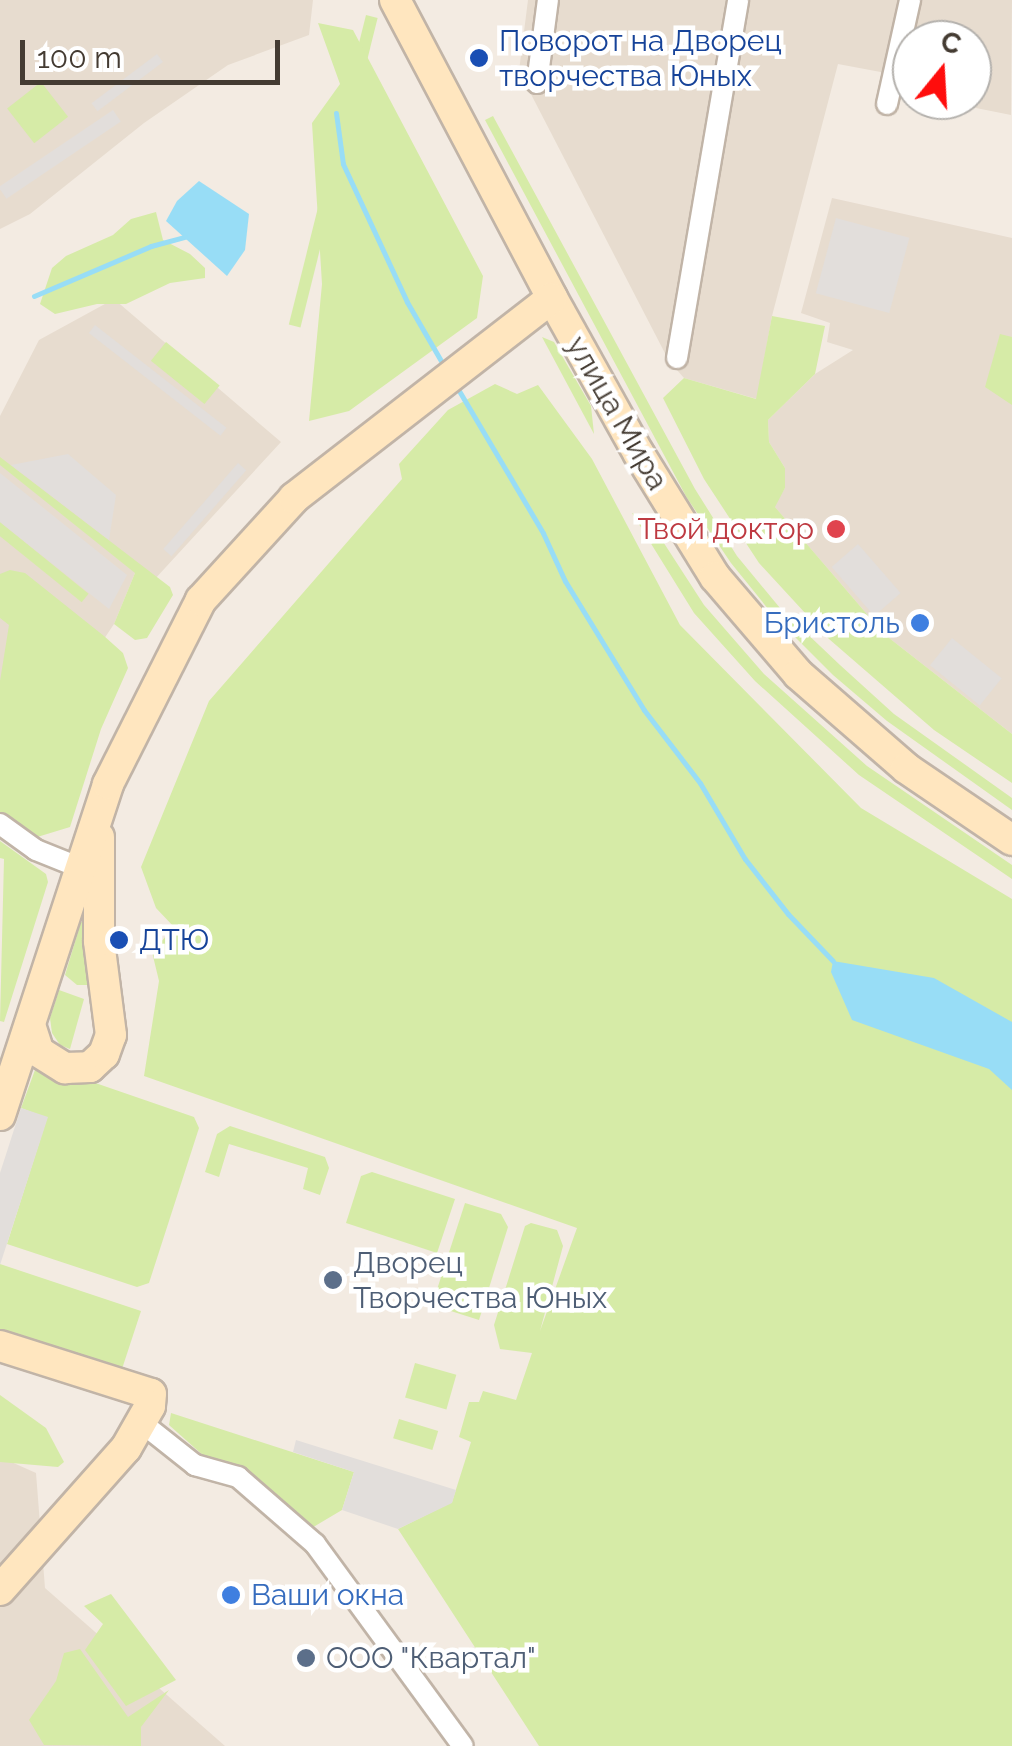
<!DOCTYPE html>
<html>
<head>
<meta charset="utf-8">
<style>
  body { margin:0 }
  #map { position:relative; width:1012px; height:1746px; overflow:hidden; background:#f3ebe2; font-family:Raleway,sans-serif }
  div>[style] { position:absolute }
  .residential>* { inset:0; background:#e7dccf }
  .green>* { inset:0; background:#d6eba7; transform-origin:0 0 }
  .parking>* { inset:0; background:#e2dedb; transform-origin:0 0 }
  .water>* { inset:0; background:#98ddf6 }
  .stream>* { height:5px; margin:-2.5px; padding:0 2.5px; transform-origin:2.5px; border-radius:2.5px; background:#98ddf6 }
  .roads { filter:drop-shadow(2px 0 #c1b4a7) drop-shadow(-2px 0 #c1b4a7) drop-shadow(0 2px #c1b4a7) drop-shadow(0 -2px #c1b4a7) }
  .street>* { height:20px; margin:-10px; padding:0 10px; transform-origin:10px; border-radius:10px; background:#fff }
  .secondary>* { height:30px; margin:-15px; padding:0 15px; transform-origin:15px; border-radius:15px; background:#ffe6bf }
  .dots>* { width:28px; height:28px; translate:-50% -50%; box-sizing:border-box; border:5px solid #fff; border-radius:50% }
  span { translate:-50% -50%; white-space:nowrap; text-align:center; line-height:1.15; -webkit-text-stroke:9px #fff; paint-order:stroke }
  .transit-label { font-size:30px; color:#164399 }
  .left { translate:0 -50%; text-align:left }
  .street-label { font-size:30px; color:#443b32 }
  .health-label { font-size:30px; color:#be3a42 }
  .right { translate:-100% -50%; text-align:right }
  .shop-label { font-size:30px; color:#366cbe }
  .service-label { font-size:30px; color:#4e5e75 }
  .north { position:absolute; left:892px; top:20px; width:100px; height:100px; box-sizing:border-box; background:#fff; border:2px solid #b4b1ad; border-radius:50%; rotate:18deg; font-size:28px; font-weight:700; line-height:40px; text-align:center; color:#443b32 }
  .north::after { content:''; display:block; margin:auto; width:35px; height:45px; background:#ff0d0c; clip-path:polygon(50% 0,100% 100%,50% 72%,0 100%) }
  .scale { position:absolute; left:20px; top:40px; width:260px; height:45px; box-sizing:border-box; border:5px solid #443b32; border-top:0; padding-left:12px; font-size:30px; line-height:35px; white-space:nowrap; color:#443b32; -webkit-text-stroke:8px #fff; paint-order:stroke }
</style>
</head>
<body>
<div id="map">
  <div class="residential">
    <i style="clip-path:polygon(0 0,313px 0,309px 35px,228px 65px,144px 123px,30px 214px,0 229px)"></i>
    <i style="clip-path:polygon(528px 0,902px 0,886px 73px,838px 64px,772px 316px,757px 399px,684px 378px,669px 361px,519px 71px)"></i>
    <i style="clip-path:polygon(922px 0,1012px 0,1011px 115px,951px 103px,949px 100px,972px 100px,972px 40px,914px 40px)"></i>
    <i style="clip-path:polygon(832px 198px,1012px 238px,1012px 734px,884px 634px,774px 506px,785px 488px,785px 468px,769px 442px,768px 420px,815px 374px,853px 350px,827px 342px,830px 323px,801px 313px)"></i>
    <i style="clip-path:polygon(114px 299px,281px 442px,154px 580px,135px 573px,114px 624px,0 795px,0 416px,39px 340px)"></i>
    <i style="clip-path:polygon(0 1457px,36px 1473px,45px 1588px,225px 1746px,0 1746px)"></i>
  </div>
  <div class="green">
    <i style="left:366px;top:15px;width:12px;height:319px;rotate:14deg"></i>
    <i style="clip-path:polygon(318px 23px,353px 30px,483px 276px,477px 318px,349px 411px,309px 421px,322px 284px,312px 123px,340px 84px)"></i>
    <i style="left:41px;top:82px;width:44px;height:43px;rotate:52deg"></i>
    <i style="clip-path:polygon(493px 116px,695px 489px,737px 556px,780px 608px,840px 665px,894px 714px,1012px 798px,1012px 810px,887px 721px,833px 675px,773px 615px,731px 563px,687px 498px,485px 120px)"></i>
    <i style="clip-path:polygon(156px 212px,163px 240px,190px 254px,205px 268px,205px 278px,170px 283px,126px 304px,97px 304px,55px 314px,40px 304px,52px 268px,66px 256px,113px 235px,131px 219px)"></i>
    <i style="clip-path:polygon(772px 316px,825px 326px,815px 374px,768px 420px,769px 442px,785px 468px,785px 488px,775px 507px,884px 634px,1012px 734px,1012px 783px,934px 730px,829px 639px,759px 563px,704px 479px,663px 398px,684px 378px,756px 399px)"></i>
    <i style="clip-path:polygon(1000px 334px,1012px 337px,1012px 405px,985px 387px)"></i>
    <i style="clip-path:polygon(542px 337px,554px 342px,591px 406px,594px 434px)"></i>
    <i style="left:166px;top:342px;width:69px;height:24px;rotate:39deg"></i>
    <i style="clip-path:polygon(495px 384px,517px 394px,538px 385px,592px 459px,680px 625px,861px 808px,1012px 899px,1012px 1746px,539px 1746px,398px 1529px,452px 1502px,471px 1442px,459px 1437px,469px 1402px,479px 1402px,483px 1391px,516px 1400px,532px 1353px,500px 1349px,494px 1325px,525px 1226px,531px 1223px,557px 1230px,563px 1246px,540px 1331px,577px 1228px,144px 1076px,159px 981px,152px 952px,174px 927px,156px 908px,141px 867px,209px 701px,402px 479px,399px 464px,448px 410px)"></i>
    <i style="clip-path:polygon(0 457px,170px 587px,173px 595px,147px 638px,135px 640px,114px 624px,135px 573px,0 465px)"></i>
    <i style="clip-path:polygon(632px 513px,649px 520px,704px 605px,764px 674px,867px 766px,1012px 865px,1012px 879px,859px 775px,755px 681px,694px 613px)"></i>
    <i style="left:0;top:522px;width:114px;height:11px;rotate:39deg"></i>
    <i style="clip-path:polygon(10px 570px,25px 573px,104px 636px,123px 653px,128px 668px,101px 729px,70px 827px,34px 838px,0 812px,0 681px,9px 625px,0 618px,0 574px)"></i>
    <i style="clip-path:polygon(0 841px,46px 874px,48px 882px,4px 1022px,0 1021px,4px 859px,0 858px)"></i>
    <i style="clip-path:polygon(81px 922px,86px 922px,93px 985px,77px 985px,65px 975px)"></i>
    <i style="clip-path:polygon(59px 990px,84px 999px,70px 1049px,60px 1045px,52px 1033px,50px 1018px)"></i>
    <i style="clip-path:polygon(49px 1067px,194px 1117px,199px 1128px,149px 1283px,137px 1287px,7px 1244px,47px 1118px,21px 1108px,35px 1070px)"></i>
    <i style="clip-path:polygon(230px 1126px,325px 1157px,329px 1168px,320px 1195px,303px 1189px,308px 1168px,229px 1144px,219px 1177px,205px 1172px,217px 1134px)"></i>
    <i style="clip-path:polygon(372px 1172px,455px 1199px,437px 1253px,346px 1223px,361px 1176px)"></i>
    <i style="clip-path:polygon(465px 1203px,501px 1214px,508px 1227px,479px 1320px,432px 1305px)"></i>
    <i style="clip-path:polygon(0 1264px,141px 1311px,120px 1375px,0 1337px)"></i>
    <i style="left:415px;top:1363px;width:43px;height:36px;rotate:16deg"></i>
    <i style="clip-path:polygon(0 1395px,46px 1428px,64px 1462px,58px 1467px,0 1462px)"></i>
    <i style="clip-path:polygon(171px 1413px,354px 1472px,342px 1510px,310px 1529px,239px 1465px,205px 1457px,169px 1425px)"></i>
    <i style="left:399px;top:1419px;width:41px;height:20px;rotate:17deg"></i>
    <i style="clip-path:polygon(111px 1594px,176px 1680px,126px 1706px,85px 1650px,103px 1624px,84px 1606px)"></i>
    <i style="clip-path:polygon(80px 1649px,128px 1717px,169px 1690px,141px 1727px,141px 1746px,44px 1745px,29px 1720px,56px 1681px,64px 1653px)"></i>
  </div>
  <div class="parking">
    <i style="left:157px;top:54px;width:10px;height:82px;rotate:53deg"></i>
    <i style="left:113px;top:110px;width:14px;height:138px;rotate:56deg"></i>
    <i style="left:836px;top:218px;width:76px;height:78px;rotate:15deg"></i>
    <i style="left:95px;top:325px;width:167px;height:10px;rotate:38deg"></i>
    <i style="clip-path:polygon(68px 454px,116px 495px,109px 540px,11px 465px)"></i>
    <i style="left:238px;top:463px;width:11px;height:114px;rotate:41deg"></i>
    <i style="clip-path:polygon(0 473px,127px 575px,109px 609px,0 522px)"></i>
    <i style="left:858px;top:544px;width:65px;height:35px;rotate:49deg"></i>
    <i style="left:952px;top:638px;width:64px;height:35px;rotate:39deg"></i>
    <i style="clip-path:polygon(21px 1108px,48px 1117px,0 1265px,0 1173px)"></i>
    <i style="clip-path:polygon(296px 1440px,456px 1490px,452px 1503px,398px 1529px,342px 1510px,354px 1472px,293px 1452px)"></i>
  </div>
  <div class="water">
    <i style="clip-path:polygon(199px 181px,249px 214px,245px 250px,227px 276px,166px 221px,177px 201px)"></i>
    <i style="clip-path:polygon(833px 961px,934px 978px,1012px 1022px,1012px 1090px,989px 1069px,852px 1020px,831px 972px)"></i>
  </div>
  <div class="stream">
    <i style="left:336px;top:113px;width:51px;rotate:82.2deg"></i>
    <i style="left:343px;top:164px;width:152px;rotate:65.1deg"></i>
    <i style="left:407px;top:302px;width:74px;rotate:60deg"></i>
    <i style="left:34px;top:296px;width:127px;rotate:-23.1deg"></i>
    <i style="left:151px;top:246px;width:35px;rotate:-15deg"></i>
    <i style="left:455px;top:384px;width:173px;rotate:59.4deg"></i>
    <i style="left:543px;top:533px;width:53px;rotate:65.4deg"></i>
    <i style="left:565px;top:581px;width:151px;rotate:58.5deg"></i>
    <i style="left:644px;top:710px;width:92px;rotate:52.5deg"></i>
    <i style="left:700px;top:783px;width:88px;rotate:59.4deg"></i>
    <i style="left:745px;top:859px;width:70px;rotate:52deg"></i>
    <i style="left:788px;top:914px;width:65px;rotate:46.2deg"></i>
  </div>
  <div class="roads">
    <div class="street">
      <i style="left:537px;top:83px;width:84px;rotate:-82.5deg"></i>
      <i style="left:887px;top:104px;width:107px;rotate:-77.5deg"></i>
      <i style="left:677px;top:358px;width:363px;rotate:-80.3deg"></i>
      <i style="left:0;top:824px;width:44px;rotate:35.8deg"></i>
      <i style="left:36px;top:850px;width:59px;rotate:21.8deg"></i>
      <i style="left:142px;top:1423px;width:68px;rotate:38.4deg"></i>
      <i style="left:195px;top:1465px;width:45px;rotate:15.6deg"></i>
      <i style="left:238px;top:1477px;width:102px;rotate:41deg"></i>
      <i style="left:315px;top:1544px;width:250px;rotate:53.8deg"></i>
    </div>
    <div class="secondary">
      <i style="left:395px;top:0;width:337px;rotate:62.2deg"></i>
      <i style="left:552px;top:298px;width:179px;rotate:60.9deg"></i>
      <i style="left:639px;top:454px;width:145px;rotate:58.3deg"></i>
      <i style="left:715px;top:577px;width:128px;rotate:49.4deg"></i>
      <i style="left:798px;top:674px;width:143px;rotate:41deg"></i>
      <i style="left:906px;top:768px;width:128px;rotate:34.2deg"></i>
      <i style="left:30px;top:1025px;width:28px;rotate:72deg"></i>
      <i style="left:39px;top:1052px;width:31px;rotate:32deg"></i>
      <i style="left:65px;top:1068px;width:25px;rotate:-2deg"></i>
      <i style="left:90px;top:1067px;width:19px;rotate:-43deg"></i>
      <i style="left:104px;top:1054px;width:20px;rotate:-70deg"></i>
      <i style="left:111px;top:1035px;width:95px;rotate:-97.3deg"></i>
      <i style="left:99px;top:941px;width:104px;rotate:-90deg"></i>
      <i style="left:0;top:1115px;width:348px;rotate:-71.9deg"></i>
      <i style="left:108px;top:784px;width:206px;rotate:-63.2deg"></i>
      <i style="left:201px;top:600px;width:138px;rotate:-47.6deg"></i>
      <i style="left:294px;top:498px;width:326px;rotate:-37.8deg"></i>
      <i style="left:0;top:1346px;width:158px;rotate:17.6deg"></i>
      <i style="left:151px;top:1394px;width:12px;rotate:95deg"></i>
      <i style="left:150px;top:1406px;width:48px;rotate:119.7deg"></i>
      <i style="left:126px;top:1448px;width:190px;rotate:131.6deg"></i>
    </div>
  </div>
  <div class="dots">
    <i style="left:479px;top:58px;background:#1a4fb4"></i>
    <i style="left:836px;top:529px;background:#e0444e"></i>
    <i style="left:920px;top:623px;background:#3f7fe0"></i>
    <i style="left:119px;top:940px;background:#1a4fb4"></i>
    <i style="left:333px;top:1280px;background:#5c6f8a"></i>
    <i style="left:231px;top:1595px;background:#3f7fe0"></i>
    <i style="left:306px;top:1658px;background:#5c6f8a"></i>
  </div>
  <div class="transit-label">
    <span class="left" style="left:499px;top:58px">Поворот на Дворец<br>творчества Юных</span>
    <span class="left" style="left:139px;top:940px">ДТЮ</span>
  </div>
  <div class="street-label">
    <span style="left:617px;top:413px;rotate:60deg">улица Мира</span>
  </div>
  <div class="health-label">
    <span class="right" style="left:814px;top:529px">Твой доктор</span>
  </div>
  <div class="shop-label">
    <span class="right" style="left:900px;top:623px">Бристоль</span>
    <span class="left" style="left:251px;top:1595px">Ваши окна</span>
  </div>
  <div class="service-label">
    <span class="left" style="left:353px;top:1280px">Дворец<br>Творчества Юных</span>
    <span class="left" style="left:326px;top:1658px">ООО "Квартал"</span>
  </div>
  <div class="north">С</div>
  <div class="scale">100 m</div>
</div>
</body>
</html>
